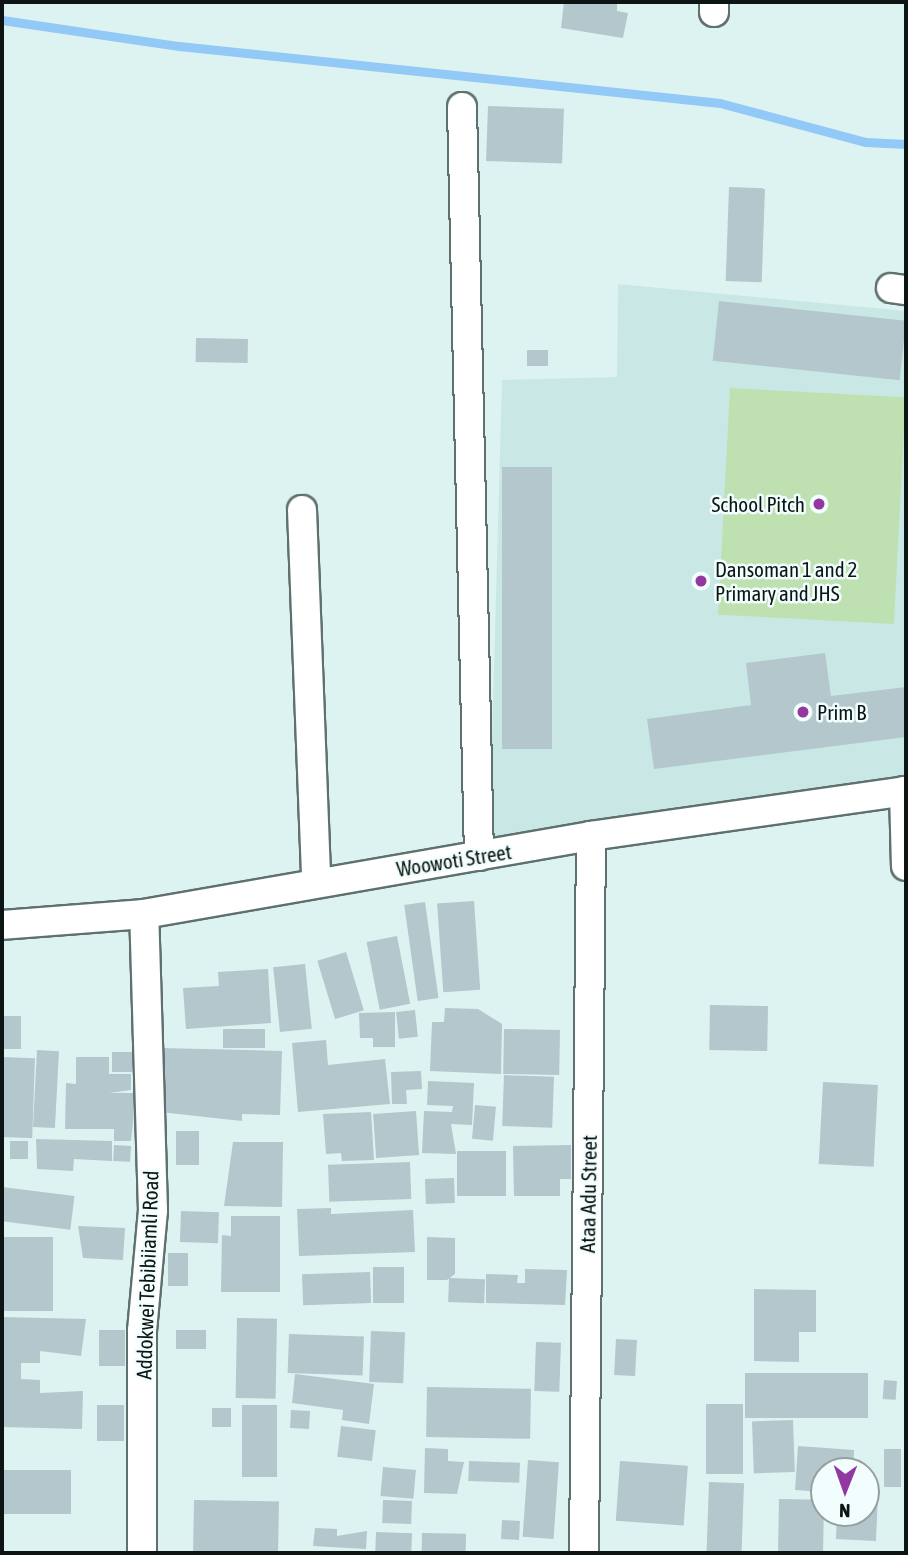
<!DOCTYPE html>
<html>
<head>
<meta charset="utf-8">
<style>
  body { margin:0 }
  #map { position:relative; width:908px; height:1555px; overflow:hidden; background:#ddf3f1; font-family:"Asap Condensed",sans-serif }
  div>[style] { position:absolute }
  .built>* { inset:0; background:#c9e8e5 }
  .green>* { inset:0; background:#bfe1b2; transform-origin:0 0 }
  .stream>* { height:9px; margin:-4.5px; padding:0 4.5px; transform-origin:4.5px; border-radius:4.5px; background:#92c9f6 }
  .building>* { inset:0; background:#b3c7cc; transform-origin:0 0 }
  .roads { filter:drop-shadow(2px 0 #5e716f) drop-shadow(-2px 0 #5e716f) drop-shadow(0 2px #5e716f) drop-shadow(0 -2px #5e716f) }
  .street>* { height:28px; margin:-14px; padding:0 14px; transform-origin:14px; border-radius:14px; background:#fff }
  .dots>* { width:19px; height:19px; translate:-50% -50%; box-sizing:border-box; border:4px solid #f1fefd; border-radius:50% }
  span { translate:-50% -50%; white-space:nowrap; text-align:center; line-height:1.15; -webkit-text-stroke:5px #f1fefd; paint-order:stroke }
  .poi-label { font-size:21px; color:#0d1414 }
  .right { translate:-100% -50%; text-align:right }
  .left { translate:0 -50%; text-align:left }
  .street-label { font-size:21px; color:#0d1414 }
  .frame { position:absolute; inset:0; border:4px solid #0d1414; pointer-events:none }
  .north { position:absolute; left:810px; top:1457px; width:70px; height:70px; box-sizing:border-box; background:#f1fefd; border:2px solid #96a0a0; border-radius:50%; rotate:181deg; font-size:19px; font-weight:700; line-height:28px; text-align:center; color:#0d1414 }
  .north::after { content:''; display:block; margin:auto; width:24px; height:32px; background:#9337a1; clip-path:polygon(50% 0,100% 100%,50% 72%,0 100%) }
</style>
</head>
<body>
<div id="map">
  <div class="built">
    <i style="clip-path:polygon(618px 284px,906px 311px,906px 783px,489px 847px,502px 380px,617px 377px)"></i>
  </div>
  <div class="green">
    <i style="left:730px;top:388px;width:176px;height:227px;rotate:3deg"></i>
  </div>
  <div class="stream">
    <i style="left:2px;top:20px;width:179px;rotate:8.4deg"></i>
    <i style="left:179px;top:46px;width:544px;rotate:6.01deg"></i>
    <i style="left:720px;top:103px;width:151px;rotate:15deg"></i>
    <i style="left:866px;top:142px;width:40px;rotate:2.9deg"></i>
  </div>
  <div class="building">
    <i style="clip-path:polygon(564px 2px,617px 2px,617px 11px,628px 13px,623px 38px,561px 28px)"></i>
    <i style="left:488px;top:106px;width:76px;height:55px;rotate:2deg"></i>
    <i style="left:729px;top:187px;width:36px;height:94px;rotate:2deg"></i>
    <i style="left:719px;top:301px;width:188px;height:60px;rotate:6deg"></i>
    <i style="left:196px;top:338px;width:52px;height:24px;rotate:1deg"></i>
    <i style="left:527px;top:350px;width:21px;height:16px"></i>
    <i style="left:502px;top:467px;width:50px;height:282px"></i>
    <i style="clip-path:polygon(825px 653px,831px 696px,906px 687px,906px 737px,654px 769px,647px 719px,751px 705px,746px 663px)"></i>
    <i style="left:474px;top:901px;width:89px;height:37px;rotate:86deg"></i>
    <i style="left:425px;top:902px;width:97px;height:21px;rotate:82deg"></i>
    <i style="left:397px;top:936px;width:69px;height:31px;rotate:79deg"></i>
    <i style="left:346px;top:952px;width:61px;height:30px;rotate:73deg"></i>
    <i style="left:305px;top:964px;width:65px;height:32px;rotate:84deg"></i>
    <i style="clip-path:polygon(268px 969px,271px 1023px,186px 1029px,183px 988px,219px 986px,218px 972px)"></i>
    <i style="left:710px;top:1005px;width:58px;height:45px;rotate:1deg"></i>
    <i style="clip-path:polygon(445px 1008px,478px 1009px,502px 1024px,501px 1074px,430px 1071px,432px 1022px,444px 1022px)"></i>
    <i style="left:415px;top:1010px;width:27px;height:19px;rotate:84deg"></i>
    <i style="clip-path:polygon(395px 1012px,395px 1047px,373px 1047px,373px 1038px,360px 1038px,359px 1013px)"></i>
    <i style="left:2px;top:1016px;width:19px;height:33px"></i>
    <i style="left:223px;top:1029px;width:42px;height:19px"></i>
    <i style="left:504px;top:1029px;width:56px;height:45px;rotate:1deg"></i>
    <i style="clip-path:polygon(326px 1040px,328px 1065px,385px 1059px,390px 1104px,298px 1112px,292px 1043px)"></i>
    <i style="clip-path:polygon(161px 1048px,282px 1051px,280px 1115px,242px 1114px,242px 1121px,160px 1112px)"></i>
    <i style="left:37px;top:1050px;width:22px;height:77px;rotate:3deg"></i>
    <i style="left:112px;top:1052px;width:20px;height:20px"></i>
    <i style="left:2px;top:1057px;width:33px;height:80px;rotate:2deg"></i>
    <i style="clip-path:polygon(76px 1057px,109px 1057px,109px 1074px,131px 1074px,131px 1090px,109px 1093px,136px 1093px,131px 1141px,114px 1141px,114px 1129px,65px 1129px,66px 1083px,76px 1084px)"></i>
    <i style="clip-path:polygon(421px 1071px,422px 1089px,406px 1090px,407px 1104px,392px 1104px,391px 1072px)"></i>
    <i style="left:504px;top:1075px;width:50px;height:51px;rotate:2deg"></i>
    <i style="clip-path:polygon(428px 1081px,474px 1083px,472px 1125px,451px 1124px,456px 1154px,422px 1153px,424px 1111px,452px 1112px,453px 1106px,427px 1105px)"></i>
    <i style="left:823px;top:1082px;width:55px;height:82px;rotate:3deg"></i>
    <i style="left:475px;top:1105px;width:21px;height:34px;rotate:5deg"></i>
    <i style="left:416px;top:1111px;width:44px;height:43px;rotate:86deg"></i>
    <i style="clip-path:polygon(371px 1112px,374px 1160px,342px 1161px,341px 1153px,326px 1154px,323px 1114px)"></i>
    <i style="left:176px;top:1131px;width:23px;height:34px"></i>
    <i style="clip-path:polygon(36px 1139px,112px 1141px,112px 1161px,74px 1159px,73px 1171px,37px 1169px)"></i>
    <i style="left:10px;top:1141px;width:18px;height:18px"></i>
    <i style="clip-path:polygon(233px 1142px,283px 1142px,282px 1207px,224px 1206px)"></i>
    <i style="left:114px;top:1145px;width:17px;height:16px;rotate:3deg"></i>
    <i style="clip-path:polygon(571px 1145px,571px 1179px,560px 1179px,560px 1196px,514px 1196px,513px 1146px)"></i>
    <i style="left:457px;top:1151px;width:49px;height:45px"></i>
    <i style="left:410px;top:1162px;width:37px;height:82px;rotate:88deg"></i>
    <i style="left:454px;top:1178px;width:25px;height:29px;rotate:88deg"></i>
    <i style="left:2px;top:1187px;width:73px;height:34px;rotate:7deg"></i>
    <i style="clip-path:polygon(331px 1208px,331px 1214px,413px 1210px,415px 1252px,299px 1256px,297px 1209px)"></i>
    <i style="left:181px;top:1211px;width:38px;height:31px;rotate:2deg"></i>
    <i style="clip-path:polygon(231px 1216px,280px 1216px,280px 1292px,221px 1292px,222px 1235px,231px 1236px)"></i>
    <i style="clip-path:polygon(78px 1226px,125px 1228px,123px 1260px,83px 1258px)"></i>
    <i style="left:2px;top:1237px;width:51px;height:74px"></i>
    <i style="clip-path:polygon(427px 1237px,455px 1238px,455px 1274px,447px 1280px,427px 1280px)"></i>
    <i style="left:168px;top:1253px;width:20px;height:33px"></i>
    <i style="left:373px;top:1267px;width:31px;height:36px"></i>
    <i style="clip-path:polygon(525px 1269px,567px 1270px,565px 1305px,486px 1303px,486px 1274px,518px 1275px,517px 1283px,525px 1283px)"></i>
    <i style="left:370px;top:1272px;width:31px;height:68px;rotate:88deg"></i>
    <i style="left:449px;top:1278px;width:36px;height:24px;rotate:2deg"></i>
    <i style="clip-path:polygon(754px 1289px,816px 1290px,816px 1332px,799px 1332px,799px 1362px,754px 1361px)"></i>
    <i style="clip-path:polygon(2px 1317px,86px 1319px,81px 1356px,40px 1351px,40px 1363px,21px 1363px,21px 1379px,40px 1380px,40px 1393px,83px 1391px,82px 1429px,2px 1427px)"></i>
    <i style="left:237px;top:1318px;width:40px;height:80px;rotate:1deg"></i>
    <i style="left:99px;top:1330px;width:26px;height:36px"></i>
    <i style="left:176px;top:1330px;width:30px;height:19px"></i>
    <i style="left:371px;top:1331px;width:34px;height:51px;rotate:2deg"></i>
    <i style="left:289px;top:1334px;width:75px;height:39px;rotate:2deg"></i>
    <i style="left:616px;top:1339px;width:21px;height:36px;rotate:3deg"></i>
    <i style="left:536px;top:1342px;width:25px;height:49px;rotate:2deg"></i>
    <i style="left:745px;top:1373px;width:123px;height:45px"></i>
    <i style="clip-path:polygon(295px 1374px,374px 1384px,369px 1424px,342px 1420px,343px 1410px,292px 1403px)"></i>
    <i style="left:884px;top:1380px;width:13px;height:19px;rotate:4deg"></i>
    <i style="left:427px;top:1387px;width:104px;height:50px;rotate:1deg"></i>
    <i style="left:706px;top:1404px;width:37px;height:70px"></i>
    <i style="left:97px;top:1405px;width:27px;height:36px"></i>
    <i style="left:242px;top:1405px;width:35px;height:72px"></i>
    <i style="left:212px;top:1408px;width:19px;height:19px"></i>
    <i style="left:291px;top:1410px;width:19px;height:18px;rotate:3deg"></i>
    <i style="left:793px;top:1420px;width:52px;height:41px;rotate:88deg"></i>
    <i style="left:341px;top:1426px;width:35px;height:31px;rotate:7deg"></i>
    <i style="clip-path:polygon(798px 1446px,854px 1450px,853px 1471px,824px 1471px,824px 1492px,795px 1490px)"></i>
    <i style="clip-path:polygon(425px 1448px,448px 1449px,448px 1461px,464px 1462px,457px 1494px,424px 1493px)"></i>
    <i style="left:884px;top:1449px;width:17px;height:38px"></i>
    <i style="left:528px;top:1460px;width:31px;height:77px;rotate:4deg"></i>
    <i style="left:469px;top:1461px;width:51px;height:20px;rotate:2deg"></i>
    <i style="left:620px;top:1461px;width:68px;height:60px;rotate:4deg"></i>
    <i style="left:383px;top:1467px;width:33px;height:29px;rotate:5deg"></i>
    <i style="left:2px;top:1470px;width:69px;height:44px"></i>
    <i style="left:709px;top:1482px;width:35px;height:71px;rotate:2deg"></i>
    <i style="clip-path:polygon(866px 1494px,878px 1494px,876px 1541px,836px 1539px,837px 1513px,866px 1513px)"></i>
    <i style="left:779px;top:1499px;width:45px;height:54px;rotate:1deg"></i>
    <i style="left:194px;top:1500px;width:85px;height:53px;rotate:1deg"></i>
    <i style="left:383px;top:1500px;width:29px;height:23px;rotate:2deg"></i>
    <i style="left:502px;top:1520px;width:18px;height:19px;rotate:3deg"></i>
    <i style="clip-path:polygon(315px 1528px,337px 1529px,337px 1536px,367px 1531px,366px 1549px,313px 1546px)"></i>
    <i style="left:376px;top:1532px;width:36px;height:21px;rotate:2deg"></i>
    <i style="left:422px;top:1533px;width:44px;height:20px;rotate:1deg"></i>
  </div>
  <div class="roads">
    <div class="street">
      <i style="left:714px;top:12px;width:10px;rotate:-90deg"></i>
      <i style="left:462px;top:107px;width:749px;rotate:88.7deg"></i>
      <i style="left:891px;top:288px;width:15px;rotate:8deg"></i>
      <i style="left:302px;top:510px;width:372px;rotate:87.8deg"></i>
      <i style="left:904px;top:791px;width:75px;rotate:88.5deg"></i>
      <i style="left:2px;top:925px;width:142px;rotate:-4.4deg"></i>
      <i style="left:144px;top:914px;width:454px;rotate:-9.9deg"></i>
      <i style="left:591px;top:836px;width:318px;rotate:-8.1deg"></i>
      <i style="left:142px;top:1553px;width:222px;rotate:-90deg"></i>
      <i style="left:142px;top:1331px;width:121px;rotate:-84.8deg"></i>
      <i style="left:153px;top:1211px;width:297px;rotate:-91.7deg"></i>
      <i style="left:584px;top:1553px;width:717px;rotate:-89.44deg"></i>
    </div>
  </div>
  <div class="dots">
    <i style="left:819px;top:504px;background:#9337a1"></i>
    <i style="left:701px;top:581px;background:#9337a1"></i>
    <i style="left:803px;top:712px;background:#9337a1"></i>
  </div>
  <div class="poi-label">
    <span class="right" style="left:805px;top:504px">School Pitch</span>
    <span class="left" style="left:715px;top:581px">Dansoman 1 and 2<br>Primary and JHS</span>
    <span class="left" style="left:817px;top:712px">Prim B</span>
  </div>
  <div class="street-label">
    <span style="left:454px;top:860px;rotate:-9deg">Woowoti Street</span>
    <span style="left:588px;top:1194px;rotate:-89deg">Ataa Adu Street</span>
    <span style="left:147px;top:1275px;rotate:-88deg">Addokwei Tebibiiamli Road</span>
  </div>
  <div class="frame"></div>
  <div class="north">N</div>
</div>
</body>
</html>
